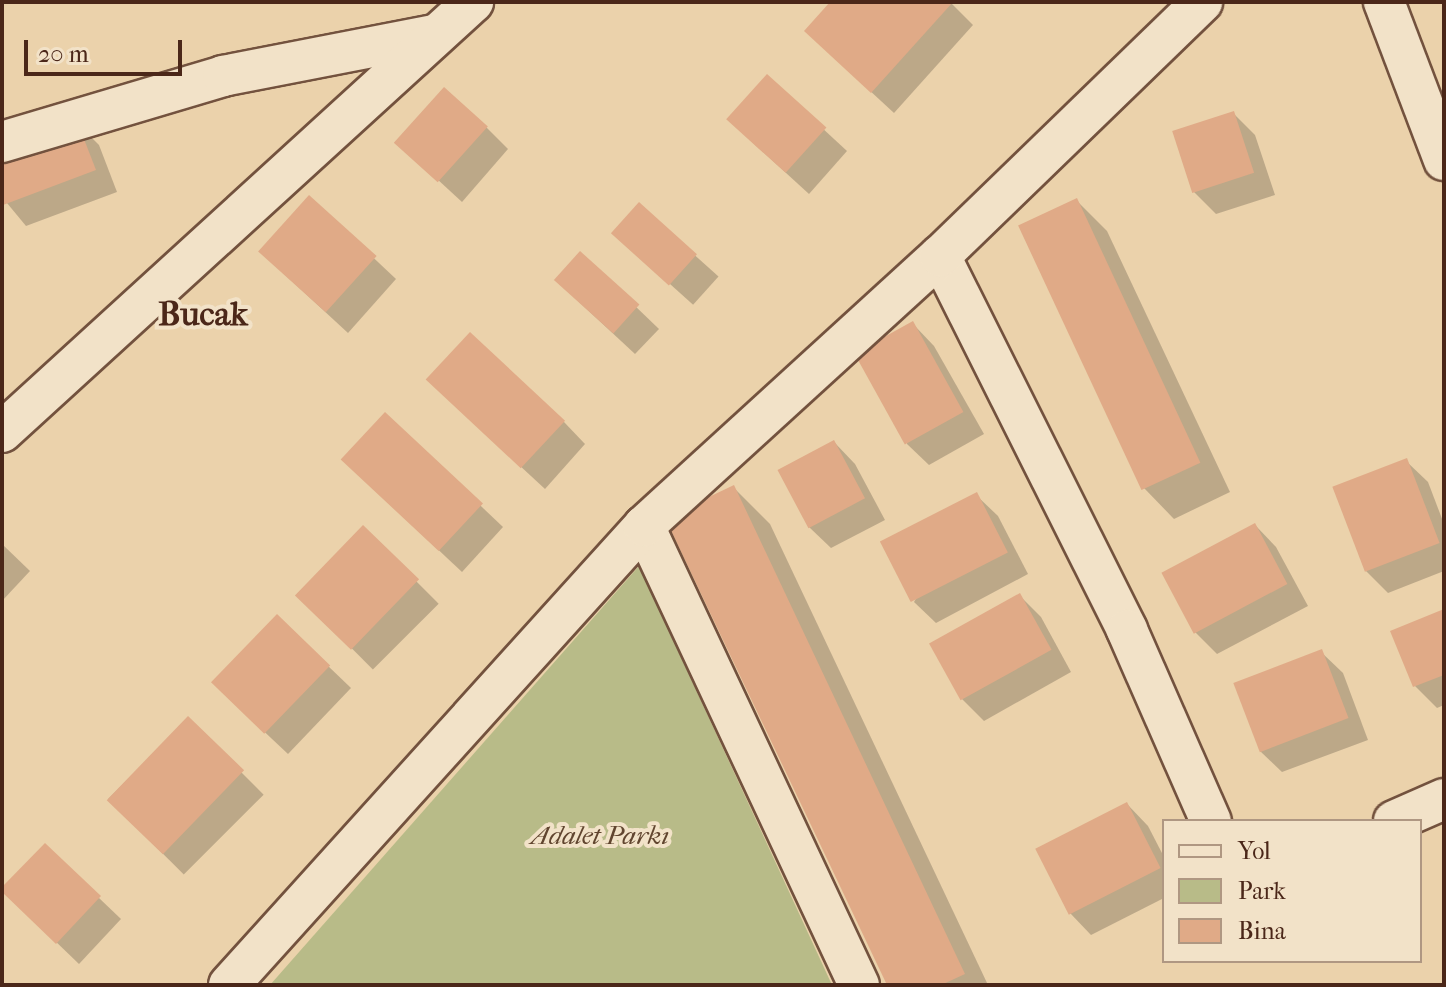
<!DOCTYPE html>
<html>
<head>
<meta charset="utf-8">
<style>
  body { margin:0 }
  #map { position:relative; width:1446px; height:987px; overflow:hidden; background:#ebd2ab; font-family:"IM FELL French Canon",serif }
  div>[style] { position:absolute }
  .green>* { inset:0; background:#b8bb88 }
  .shadow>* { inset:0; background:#0003; transform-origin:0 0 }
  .building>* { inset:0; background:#e0aa87; transform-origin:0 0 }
  .roads { filter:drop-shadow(2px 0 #73523e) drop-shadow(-2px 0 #73523e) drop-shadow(0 2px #73523e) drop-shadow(0 -2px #73523e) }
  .minor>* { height:40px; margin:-20px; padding:0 20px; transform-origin:20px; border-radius:20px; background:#f2e2c8 }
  span { translate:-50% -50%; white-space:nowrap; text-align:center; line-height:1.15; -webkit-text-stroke:8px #f2e2c8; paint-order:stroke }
  .park-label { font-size:26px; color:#61452f; font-style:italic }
  .district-label { font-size:34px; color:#4b2719; font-weight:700 }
  .frame { position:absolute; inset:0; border:4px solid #4b2719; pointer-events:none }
  .legend { position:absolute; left:1162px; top:819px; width:260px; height:144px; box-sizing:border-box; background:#f2e2c8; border:2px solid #af9782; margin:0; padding:10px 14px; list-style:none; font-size:24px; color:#4b2719 }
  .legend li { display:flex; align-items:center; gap:16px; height:40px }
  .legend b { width:40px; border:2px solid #af9782 }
  .scale { position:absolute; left:24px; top:40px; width:158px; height:36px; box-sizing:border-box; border:4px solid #4b2719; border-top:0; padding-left:10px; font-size:24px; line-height:28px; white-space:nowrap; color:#4b2719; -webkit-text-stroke:6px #f2e2c8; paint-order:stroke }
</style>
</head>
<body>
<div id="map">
  <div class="green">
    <i style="clip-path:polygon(639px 566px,832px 985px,270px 985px)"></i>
  </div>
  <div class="shadow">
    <i style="clip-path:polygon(833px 2px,950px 2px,973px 25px,894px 113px,828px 52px)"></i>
    <i style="clip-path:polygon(767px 77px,847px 151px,809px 194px,751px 141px)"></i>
    <i style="clip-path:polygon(1234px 114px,1255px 135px,1275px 195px,1216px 214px,1194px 192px)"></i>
    <i style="clip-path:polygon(77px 123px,99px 145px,117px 192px,26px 226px,2px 197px,2px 152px)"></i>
    <i style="clip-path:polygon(486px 127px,508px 149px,462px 202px,398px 143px)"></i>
    <i style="clip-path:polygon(309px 197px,396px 279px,348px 333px,282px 272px)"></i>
    <i style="clip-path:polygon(1077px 201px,1107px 231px,1230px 492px,1174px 519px,1144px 488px)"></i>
    <i style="left:639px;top:205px;width:107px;height:38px;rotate:42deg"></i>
    <i style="clip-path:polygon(580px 253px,659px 329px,635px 354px,578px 301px)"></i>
    <i style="clip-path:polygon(913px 324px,934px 346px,984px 434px,929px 465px,907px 444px)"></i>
    <i style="clip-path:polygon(451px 402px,564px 422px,585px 444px,545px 489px)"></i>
    <i style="clip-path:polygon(385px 415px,503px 527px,462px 572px,365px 481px)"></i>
    <i style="clip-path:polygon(834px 442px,855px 464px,885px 520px,831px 548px,809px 527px)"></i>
    <i style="clip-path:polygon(1406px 461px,1428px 482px,1444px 524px,1444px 571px,1388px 593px,1366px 571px)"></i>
    <i style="clip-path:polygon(733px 487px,770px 524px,988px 985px,889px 985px)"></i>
    <i style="clip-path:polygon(976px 495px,998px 516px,1028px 574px,936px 623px,914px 602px)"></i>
    <i style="clip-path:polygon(1255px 525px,1276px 547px,1308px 606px,1217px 654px,1195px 632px)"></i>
    <i style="left:363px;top:528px;width:107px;height:93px;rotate:45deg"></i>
    <i style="clip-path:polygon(2px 544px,30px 571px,2px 601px)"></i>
    <i style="clip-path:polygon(1019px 595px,1041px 617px,1071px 672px,984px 721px,962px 699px)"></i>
    <i style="clip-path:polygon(1444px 611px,1444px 705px,1437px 708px,1415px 686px)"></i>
    <i style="clip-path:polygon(277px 617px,351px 688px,288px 754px,236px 705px)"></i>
    <i style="clip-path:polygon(1321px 652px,1343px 673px,1368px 740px,1282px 772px,1260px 751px)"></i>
    <i style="left:188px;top:719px;width:107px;height:113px;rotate:45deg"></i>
    <i style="clip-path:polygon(1127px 804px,1148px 826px,1164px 857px,1164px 898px,1091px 935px,1070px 913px,1037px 849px)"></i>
    <i style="clip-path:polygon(99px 898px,121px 919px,79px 964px,24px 911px)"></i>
  </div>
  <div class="building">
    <i style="clip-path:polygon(830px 2px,953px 2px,871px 93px,804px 31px)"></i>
    <i style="left:767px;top:74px;width:80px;height:61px;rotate:42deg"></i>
    <i style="left:444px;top:87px;width:59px;height:75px;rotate:42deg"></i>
    <i style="left:1234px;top:111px;width:65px;height:65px;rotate:72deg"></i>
    <i style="clip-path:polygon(77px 121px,96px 170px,3px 205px,2px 149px)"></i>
    <i style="left:309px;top:195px;width:91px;height:76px;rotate:42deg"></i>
    <i style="left:1077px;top:198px;width:292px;height:65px;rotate:65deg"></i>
    <i style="left:639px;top:202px;width:78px;height:42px;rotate:42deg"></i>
    <i style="left:580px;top:251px;width:80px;height:39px;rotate:42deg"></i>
    <i style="left:913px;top:321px;width:104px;height:67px;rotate:61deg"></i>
    <i style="left:470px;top:332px;width:130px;height:65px;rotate:43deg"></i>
    <i style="left:385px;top:412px;width:134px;height:65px;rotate:43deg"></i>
    <i style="left:834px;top:440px;width:66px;height:64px;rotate:62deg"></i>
    <i style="left:1407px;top:458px;width:91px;height:80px;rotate:69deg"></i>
    <i style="clip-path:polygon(734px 485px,965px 974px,941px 985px,887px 985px,665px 518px)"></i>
    <i style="left:977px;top:492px;width:68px;height:109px;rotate:63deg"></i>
    <i style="left:1255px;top:523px;width:69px;height:106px;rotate:62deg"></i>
    <i style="left:363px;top:525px;width:78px;height:98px;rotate:44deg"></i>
    <i style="left:1020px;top:593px;width:65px;height:104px;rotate:61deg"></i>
    <i style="clip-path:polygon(1444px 609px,1444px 675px,1413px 687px,1390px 631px)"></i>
    <i style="left:277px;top:614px;width:74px;height:95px;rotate:44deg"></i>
    <i style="left:1322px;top:649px;width:74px;height:95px;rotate:69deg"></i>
    <i style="left:188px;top:716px;width:78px;height:117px;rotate:44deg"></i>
    <i style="left:1127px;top:802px;width:74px;height:103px;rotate:63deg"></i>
    <i style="clip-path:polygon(45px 843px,101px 896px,56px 944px,2px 892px,2px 887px)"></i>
  </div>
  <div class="roads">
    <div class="minor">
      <i style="left:1384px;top:2px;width:169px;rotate:69.2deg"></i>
      <i style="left:2px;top:142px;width:231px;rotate:-16.6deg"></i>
      <i style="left:223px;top:76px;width:214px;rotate:-11deg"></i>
      <i style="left:940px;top:256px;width:418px;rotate:63.4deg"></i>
      <i style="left:1127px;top:630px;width:209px;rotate:66.3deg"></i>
      <i style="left:2px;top:432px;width:638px;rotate:-42.39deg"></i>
      <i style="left:644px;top:526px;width:507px;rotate:64.9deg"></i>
      <i style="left:1394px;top:821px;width:55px;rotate:-23.7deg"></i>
      <i style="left:229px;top:985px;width:619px;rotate:-47.88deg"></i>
      <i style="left:644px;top:526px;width:401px;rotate:-42.4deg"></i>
      <i style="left:940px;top:256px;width:365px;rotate:-44.1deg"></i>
    </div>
  </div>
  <div class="park-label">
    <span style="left:600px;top:836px">Adalet Parkı</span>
  </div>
  <div class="district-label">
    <span style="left:203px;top:315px">Bucak</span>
  </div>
  <div class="frame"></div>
  <ul class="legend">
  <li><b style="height:10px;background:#f2e2c8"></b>Yol</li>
  <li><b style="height:22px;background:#b8bb88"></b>Park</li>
  <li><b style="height:22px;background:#e0aa87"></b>Bina</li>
  </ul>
  <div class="scale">20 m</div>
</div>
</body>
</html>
